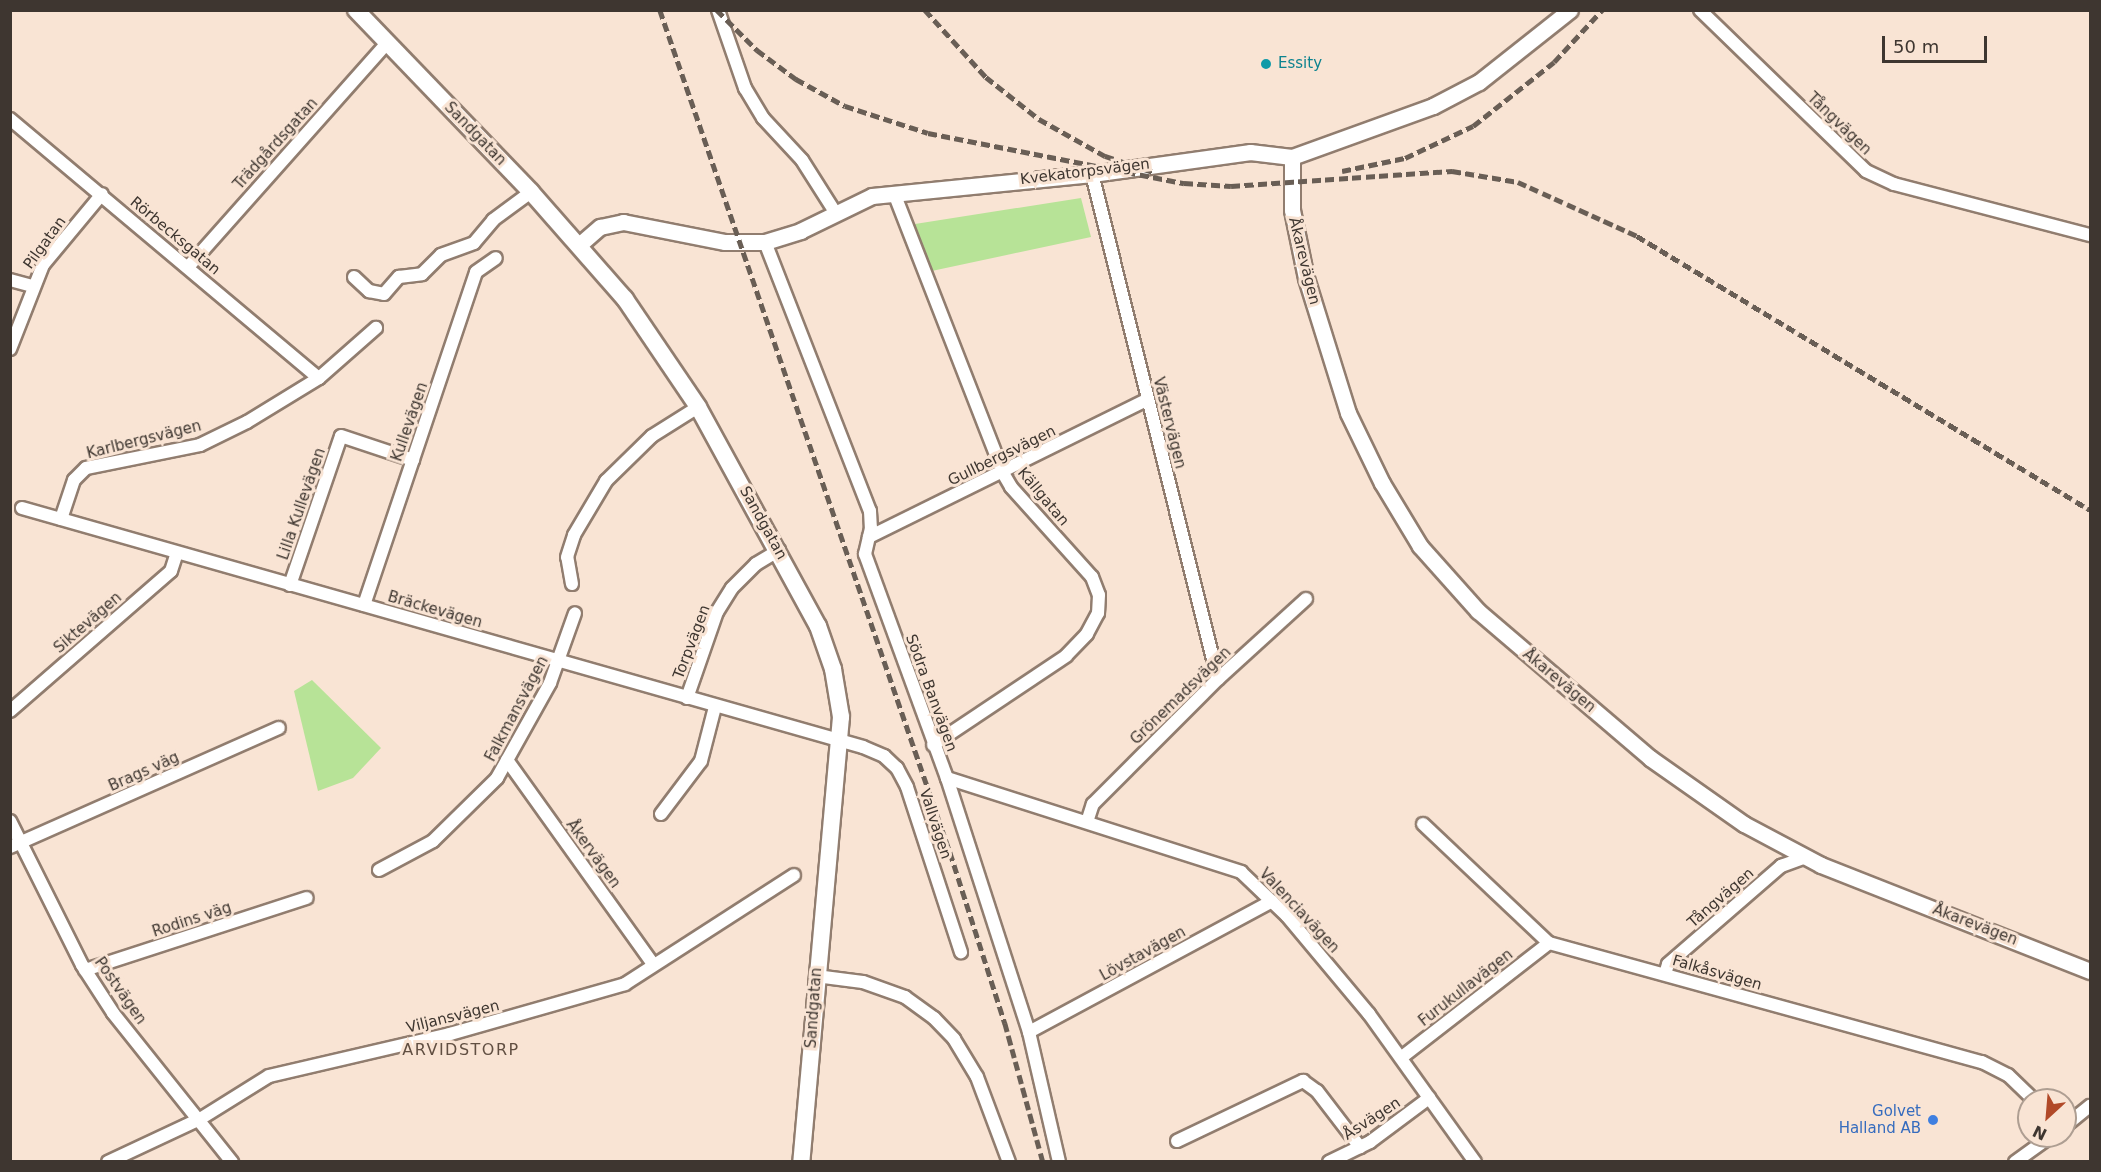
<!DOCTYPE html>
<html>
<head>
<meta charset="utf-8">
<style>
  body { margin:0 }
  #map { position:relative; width:2101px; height:1172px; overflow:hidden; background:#f9e4d4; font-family:"DejaVu Sans",sans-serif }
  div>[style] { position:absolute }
  .green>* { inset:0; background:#b7e397 }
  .roads { filter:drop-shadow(2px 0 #917d6f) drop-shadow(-2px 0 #917d6f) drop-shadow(0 2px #917d6f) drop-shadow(0 -2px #917d6f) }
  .minor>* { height:12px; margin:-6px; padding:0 6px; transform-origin:6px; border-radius:6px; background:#fff }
  .tertiary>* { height:15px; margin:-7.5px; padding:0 7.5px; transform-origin:7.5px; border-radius:7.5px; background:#fff }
  .secondary>* { height:16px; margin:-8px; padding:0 8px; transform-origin:8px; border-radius:8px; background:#fff }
  .rail>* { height:4.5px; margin-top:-2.25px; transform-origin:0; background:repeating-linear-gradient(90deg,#695e55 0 9px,transparent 0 13.5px) }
  .dots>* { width:16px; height:16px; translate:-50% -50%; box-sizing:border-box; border:3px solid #f9e4d4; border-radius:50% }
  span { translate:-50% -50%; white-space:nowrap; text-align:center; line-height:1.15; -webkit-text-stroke:6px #f9e4d4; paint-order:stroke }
  .culture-label { font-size:15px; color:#0d838f }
  .left { translate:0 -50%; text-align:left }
  .street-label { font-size:15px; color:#3e3630 }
  .shop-label { font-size:15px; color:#366cbe }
  .right { translate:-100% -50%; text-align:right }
  .neighbourhood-label { font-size:16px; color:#614f42; letter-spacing:1.5px }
  .frame { position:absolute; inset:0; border:12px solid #3e3630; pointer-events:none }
  .north { position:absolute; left:2017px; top:1088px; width:60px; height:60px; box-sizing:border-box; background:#f9e4d4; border:2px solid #ae9e92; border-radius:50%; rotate:206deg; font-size:16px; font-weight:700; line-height:24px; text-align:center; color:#3e3630 }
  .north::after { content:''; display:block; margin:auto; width:21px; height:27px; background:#b14928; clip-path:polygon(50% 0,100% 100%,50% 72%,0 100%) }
  .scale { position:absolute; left:1882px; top:36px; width:105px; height:27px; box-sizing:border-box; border:3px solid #3e3630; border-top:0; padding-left:8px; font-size:18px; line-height:21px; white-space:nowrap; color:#3e3630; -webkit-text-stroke:4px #f9e4d4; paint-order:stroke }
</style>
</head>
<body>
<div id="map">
  <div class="green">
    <i style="clip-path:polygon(1081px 198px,1091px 237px,927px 272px,915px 224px)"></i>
    <i style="clip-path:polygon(312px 680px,381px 748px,353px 778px,318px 791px,294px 691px)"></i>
  </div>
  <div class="roads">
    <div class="minor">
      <i style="left:718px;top:10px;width:83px;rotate:70.9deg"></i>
      <i style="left:745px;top:88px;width:35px;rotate:59deg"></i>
      <i style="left:763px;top:118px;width:57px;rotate:47.1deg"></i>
      <i style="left:802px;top:160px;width:62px;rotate:57.6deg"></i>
      <i style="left:1700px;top:10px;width:231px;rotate:44.1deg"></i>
      <i style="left:1866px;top:171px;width:31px;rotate:25deg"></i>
      <i style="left:1894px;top:184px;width:203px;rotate:14.6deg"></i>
      <i style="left:10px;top:119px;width:403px;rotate:40deg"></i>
      <i style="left:1092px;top:174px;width:520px;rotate:75.99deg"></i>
      <i style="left:894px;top:193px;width:300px;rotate:68.7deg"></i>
      <i style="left:1003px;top:473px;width:16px;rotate:60deg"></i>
      <i style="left:1011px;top:487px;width:121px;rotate:48deg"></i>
      <i style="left:1092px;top:577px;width:19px;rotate:69deg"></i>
      <i style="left:1099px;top:595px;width:18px;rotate:93deg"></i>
      <i style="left:1098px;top:613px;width:24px;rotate:118deg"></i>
      <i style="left:1087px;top:634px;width:30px;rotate:134deg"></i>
      <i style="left:1066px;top:656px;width:160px;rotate:146.2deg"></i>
      <i style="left:765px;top:242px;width:289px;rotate:68.7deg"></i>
      <i style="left:870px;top:511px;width:17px;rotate:87deg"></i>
      <i style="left:871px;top:528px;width:27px;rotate:103deg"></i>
      <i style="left:865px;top:554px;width:239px;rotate:69.9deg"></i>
      <i style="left:947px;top:778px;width:267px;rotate:72.1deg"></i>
      <i style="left:1029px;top:1032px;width:133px;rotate:77deg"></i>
      <i style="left:189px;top:266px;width:298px;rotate:-48.4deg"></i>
      <i style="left:354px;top:277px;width:21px;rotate:43deg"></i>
      <i style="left:369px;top:291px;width:15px;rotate:11deg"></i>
      <i style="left:384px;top:294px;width:23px;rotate:-49deg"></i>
      <i style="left:399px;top:277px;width:23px;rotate:-7deg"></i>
      <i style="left:422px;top:274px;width:27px;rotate:-45deg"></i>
      <i style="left:441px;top:255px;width:35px;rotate:-20deg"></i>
      <i style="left:474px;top:243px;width:30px;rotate:-50deg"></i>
      <i style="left:493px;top:220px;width:47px;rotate:-36.4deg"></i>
      <i style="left:10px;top:280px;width:23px;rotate:15deg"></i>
      <i style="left:10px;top:349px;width:90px;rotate:-68.6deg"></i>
      <i style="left:43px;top:265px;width:92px;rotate:-50.3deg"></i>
      <i style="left:22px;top:508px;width:874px;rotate:15.86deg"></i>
      <i style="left:863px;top:747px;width:23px;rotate:23deg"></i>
      <i style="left:884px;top:756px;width:18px;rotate:43deg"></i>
      <i style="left:897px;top:768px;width:21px;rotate:62deg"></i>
      <i style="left:907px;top:787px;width:174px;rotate:71.9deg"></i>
      <i style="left:61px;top:519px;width:41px;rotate:-71.6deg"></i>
      <i style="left:74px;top:480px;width:17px;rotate:-45deg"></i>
      <i style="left:86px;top:468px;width:116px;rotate:-11.4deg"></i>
      <i style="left:200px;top:445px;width:52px;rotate:-26.1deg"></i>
      <i style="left:247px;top:422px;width:84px;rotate:-31.4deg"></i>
      <i style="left:319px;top:378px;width:76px;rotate:-41.3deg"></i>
      <i style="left:869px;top:537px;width:311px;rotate:-26.3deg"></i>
      <i style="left:572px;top:584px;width:27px;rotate:-100deg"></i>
      <i style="left:567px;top:557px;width:23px;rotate:-72deg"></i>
      <i style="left:574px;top:535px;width:63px;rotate:-59.3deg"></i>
      <i style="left:606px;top:481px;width:64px;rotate:-44.4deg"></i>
      <i style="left:652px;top:436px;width:54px;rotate:-32.2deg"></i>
      <i style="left:290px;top:585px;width:157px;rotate:-71.1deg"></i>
      <i style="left:341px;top:436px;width:76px;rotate:18.4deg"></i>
      <i style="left:364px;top:605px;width:351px;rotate:-71.4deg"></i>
      <i style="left:476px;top:272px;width:24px;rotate:-35deg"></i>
      <i style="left:687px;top:698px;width:91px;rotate:-70.8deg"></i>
      <i style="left:717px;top:612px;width:28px;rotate:-58deg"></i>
      <i style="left:732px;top:588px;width:34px;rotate:-45deg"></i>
      <i style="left:756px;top:564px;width:27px;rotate:-31deg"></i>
      <i style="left:10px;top:711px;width:213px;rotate:-41deg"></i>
      <i style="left:171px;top:571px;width:19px;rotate:-72deg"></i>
      <i style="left:507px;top:760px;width:252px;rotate:54.4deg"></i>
      <i style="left:947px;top:778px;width:309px;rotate:17.7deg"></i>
      <i style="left:1241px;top:872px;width:64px;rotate:43.7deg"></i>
      <i style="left:1287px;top:916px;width:128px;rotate:50.1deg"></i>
      <i style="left:1369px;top:1014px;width:182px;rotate:54.4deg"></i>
      <i style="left:661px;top:814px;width:66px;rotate:-53deg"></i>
      <i style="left:701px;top:761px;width:56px;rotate:-75.5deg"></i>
      <i style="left:10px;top:821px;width:161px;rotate:63.4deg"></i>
      <i style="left:82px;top:965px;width:57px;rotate:57.1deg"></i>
      <i style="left:113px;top:1013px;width:191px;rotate:51.4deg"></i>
      <i style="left:1087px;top:822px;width:19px;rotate:-72deg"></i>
      <i style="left:1093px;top:804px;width:177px;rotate:-45deg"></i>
      <i style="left:1218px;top:679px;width:119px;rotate:-42.3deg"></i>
      <i style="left:1423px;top:824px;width:173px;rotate:43.4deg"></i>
      <i style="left:1549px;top:943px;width:449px;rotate:15.4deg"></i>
      <i style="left:1982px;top:1062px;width:29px;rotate:27deg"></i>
      <i style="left:2008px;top:1075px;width:36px;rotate:44deg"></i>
      <i style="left:10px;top:847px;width:294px;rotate:-23.9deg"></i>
      <i style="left:379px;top:870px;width:61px;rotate:-28.2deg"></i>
      <i style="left:433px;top:841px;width:90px;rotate:-44.5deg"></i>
      <i style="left:497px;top:778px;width:109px;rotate:-60.8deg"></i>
      <i style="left:550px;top:683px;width:74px;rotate:-70.3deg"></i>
      <i style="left:85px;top:970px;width:233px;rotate:-18deg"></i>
      <i style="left:1665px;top:974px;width:10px;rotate:-73deg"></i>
      <i style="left:1668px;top:964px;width:150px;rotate:-40.9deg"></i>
      <i style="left:1781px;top:866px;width:27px;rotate:-20deg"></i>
      <i style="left:816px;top:976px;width:47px;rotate:7.3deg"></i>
      <i style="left:863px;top:982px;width:45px;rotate:19.7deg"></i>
      <i style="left:905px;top:997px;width:36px;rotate:36deg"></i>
      <i style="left:934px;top:1018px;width:29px;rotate:46deg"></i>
      <i style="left:954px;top:1039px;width:44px;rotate:58.8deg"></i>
      <i style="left:977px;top:1077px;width:91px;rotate:69.4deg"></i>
      <i style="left:1029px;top:1032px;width:276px;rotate:-28.3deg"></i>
      <i style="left:1402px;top:1057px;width:186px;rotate:-37.8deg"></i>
      <i style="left:2065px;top:1126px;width:32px;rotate:-39deg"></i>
      <i style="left:1177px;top:1141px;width:140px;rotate:-25.5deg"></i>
      <i style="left:1303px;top:1081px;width:17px;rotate:36deg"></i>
      <i style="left:1317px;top:1091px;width:71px;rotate:52.5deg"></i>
      <i style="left:108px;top:1162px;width:102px;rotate:-25.1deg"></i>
      <i style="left:200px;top:1119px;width:81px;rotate:-31.9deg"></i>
      <i style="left:269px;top:1076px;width:186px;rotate:-13.1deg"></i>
      <i style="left:450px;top:1034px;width:182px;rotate:-15.9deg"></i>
      <i style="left:625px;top:984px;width:201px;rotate:-32.8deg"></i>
      <i style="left:1329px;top:1162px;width:46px;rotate:-26deg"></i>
      <i style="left:1370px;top:1142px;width:74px;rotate:-36.7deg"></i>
      <i style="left:2015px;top:1162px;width:44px;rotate:-35.8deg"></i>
    </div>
    <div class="tertiary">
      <i style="left:1292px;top:157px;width:53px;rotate:90deg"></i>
      <i style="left:1292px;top:210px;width:69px;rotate:78.4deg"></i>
      <i style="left:1306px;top:278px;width:141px;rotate:72.7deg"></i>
      <i style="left:1348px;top:413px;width:78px;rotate:64.1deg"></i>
      <i style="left:1382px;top:483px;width:74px;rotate:58.9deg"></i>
      <i style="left:1420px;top:546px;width:87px;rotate:48.3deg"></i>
      <i style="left:1478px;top:611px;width:226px;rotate:40.5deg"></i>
      <i style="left:1650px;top:758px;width:115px;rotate:35.1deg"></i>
      <i style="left:1744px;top:824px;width:87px;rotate:28deg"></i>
      <i style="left:1821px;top:865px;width:289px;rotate:21.5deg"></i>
      <i style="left:579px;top:245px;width:28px;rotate:-41deg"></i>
      <i style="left:600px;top:227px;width:24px;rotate:-12deg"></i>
      <i style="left:623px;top:222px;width:104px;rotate:11.1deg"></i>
      <i style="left:725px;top:242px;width:40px"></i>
      <i style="left:765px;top:242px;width:37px;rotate:-17deg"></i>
      <i style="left:800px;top:231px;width:80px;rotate:-25.9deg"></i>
      <i style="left:872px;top:196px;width:221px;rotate:-5.7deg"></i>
      <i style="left:1092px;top:174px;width:160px;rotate:-7.9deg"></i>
      <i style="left:1250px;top:152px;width:42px;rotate:6.8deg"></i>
      <i style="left:1292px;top:157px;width:150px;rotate:-19.9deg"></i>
      <i style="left:1433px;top:106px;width:52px;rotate:-27.6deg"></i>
      <i style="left:1479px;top:82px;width:116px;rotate:-38.4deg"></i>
    </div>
    <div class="secondary">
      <i style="left:356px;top:10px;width:252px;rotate:46.1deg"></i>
      <i style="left:531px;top:192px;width:142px;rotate:48.7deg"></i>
      <i style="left:625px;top:299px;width:130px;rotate:55.9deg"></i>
      <i style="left:698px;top:407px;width:250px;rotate:61.3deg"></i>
      <i style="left:818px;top:626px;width:46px;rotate:70.8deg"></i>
      <i style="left:833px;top:669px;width:49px;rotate:80.5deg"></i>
      <i style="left:841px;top:717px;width:447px;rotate:95.1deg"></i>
    </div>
  </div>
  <div class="rail">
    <i style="left:660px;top:10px;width:891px;rotate:71deg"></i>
    <i style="left:950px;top:852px;width:180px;rotate:72.2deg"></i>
    <i style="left:1005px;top:1023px;width:144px;rotate:74.7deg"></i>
    <i style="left:717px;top:10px;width:57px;rotate:45deg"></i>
    <i style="left:757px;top:50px;width:49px;rotate:36.6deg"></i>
    <i style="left:796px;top:79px;width:56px;rotate:28.9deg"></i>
    <i style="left:845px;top:106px;width:87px;rotate:18deg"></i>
    <i style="left:928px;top:133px;width:261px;rotate:11.1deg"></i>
    <i style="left:1184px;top:183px;width:47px;rotate:3.7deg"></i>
    <i style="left:1231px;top:186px;width:222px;rotate:-3.9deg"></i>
    <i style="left:1452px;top:171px;width:67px;rotate:9.5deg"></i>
    <i style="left:1518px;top:182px;width:131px;rotate:24.4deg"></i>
    <i style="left:1637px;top:236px;width:529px;rotate:31.17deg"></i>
    <i style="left:925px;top:10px;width:91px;rotate:47.7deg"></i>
    <i style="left:986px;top:77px;width:68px;rotate:38.4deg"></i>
    <i style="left:1039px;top:119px;width:76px;rotate:29.3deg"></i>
    <i style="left:1105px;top:156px;width:51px;rotate:18.4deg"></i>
    <i style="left:1342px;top:171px;width:64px;rotate:-11.7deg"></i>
    <i style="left:1405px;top:158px;width:75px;rotate:-25.2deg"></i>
    <i style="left:1473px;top:126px;width:103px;rotate:-38.3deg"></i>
    <i style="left:1554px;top:62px;width:71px;rotate:-47.3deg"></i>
  </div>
  <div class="dots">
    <i style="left:1266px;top:64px;background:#0f9aa8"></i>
    <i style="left:1933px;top:1120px;background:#3f7fe0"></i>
  </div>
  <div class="culture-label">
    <span class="left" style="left:1278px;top:64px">Essity</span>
  </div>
  <div class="street-label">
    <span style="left:1839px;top:124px;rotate:44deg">Tångvägen</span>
    <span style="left:475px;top:134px;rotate:46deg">Sandgatan</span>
    <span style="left:276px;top:144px;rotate:-48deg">Trädgårdsgatan</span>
    <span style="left:1085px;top:172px;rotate:-7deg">Kvekatorpsvägen</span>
    <span style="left:175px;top:236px;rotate:40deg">Rörbecksgatan</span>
    <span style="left:45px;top:243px;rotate:-54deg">Pilgatan</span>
    <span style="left:1304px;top:261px;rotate:76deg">Åkarevägen</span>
    <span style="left:410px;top:422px;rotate:-71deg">Kullevägen</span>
    <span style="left:1169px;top:423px;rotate:76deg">Västervägen</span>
    <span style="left:144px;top:440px;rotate:-14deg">Karlbergsvägen</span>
    <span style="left:1002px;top:456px;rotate:-26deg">Gullbergsvägen</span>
    <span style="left:1043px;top:497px;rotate:50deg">Källgatan</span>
    <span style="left:302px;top:504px;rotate:-71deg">Lilla Kullevägen</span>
    <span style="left:763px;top:523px;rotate:61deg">Sandgatan</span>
    <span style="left:435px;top:610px;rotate:16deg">Bräckevägen</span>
    <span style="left:88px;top:623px;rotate:-41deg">Siktevägen</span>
    <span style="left:692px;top:642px;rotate:-69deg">Torpvägen</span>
    <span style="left:1559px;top:681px;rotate:40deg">Åkarevägen</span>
    <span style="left:931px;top:693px;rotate:70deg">Södra Banvägen</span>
    <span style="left:1181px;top:696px;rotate:-44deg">Grönemadsvägen</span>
    <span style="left:517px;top:709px;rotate:-62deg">Falkmansvägen</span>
    <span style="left:144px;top:772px;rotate:-24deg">Brags väg</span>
    <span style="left:935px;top:824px;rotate:72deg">Vallvägen</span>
    <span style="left:593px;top:854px;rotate:54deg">Åkervägen</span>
    <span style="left:1721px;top:898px;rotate:-41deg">Tångvägen</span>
    <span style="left:1299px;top:911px;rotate:47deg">Valenciavägen</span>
    <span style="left:192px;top:920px;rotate:-18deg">Rodins väg</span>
    <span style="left:1975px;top:925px;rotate:21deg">Åkarevägen</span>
    <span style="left:1143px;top:954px;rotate:-29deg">Lövstavägen</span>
    <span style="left:1717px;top:973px;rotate:16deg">Falkåsvägen</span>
    <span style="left:1466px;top:988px;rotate:-38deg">Furukullavägen</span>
    <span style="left:120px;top:991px;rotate:55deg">Postvägen</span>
    <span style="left:814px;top:1008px;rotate:-86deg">Sandgatan</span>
    <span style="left:453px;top:1017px;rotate:-14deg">Viljansvägen</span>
    <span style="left:1372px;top:1119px;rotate:-33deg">Åsvägen</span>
  </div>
  <div class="shop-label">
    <span class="right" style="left:1921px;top:1120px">Golvet<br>Halland AB</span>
  </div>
  <div class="neighbourhood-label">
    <span style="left:461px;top:1050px">ARVIDSTORP</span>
  </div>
  <div class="frame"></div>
  <div class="north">N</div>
  <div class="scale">50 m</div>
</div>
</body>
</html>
